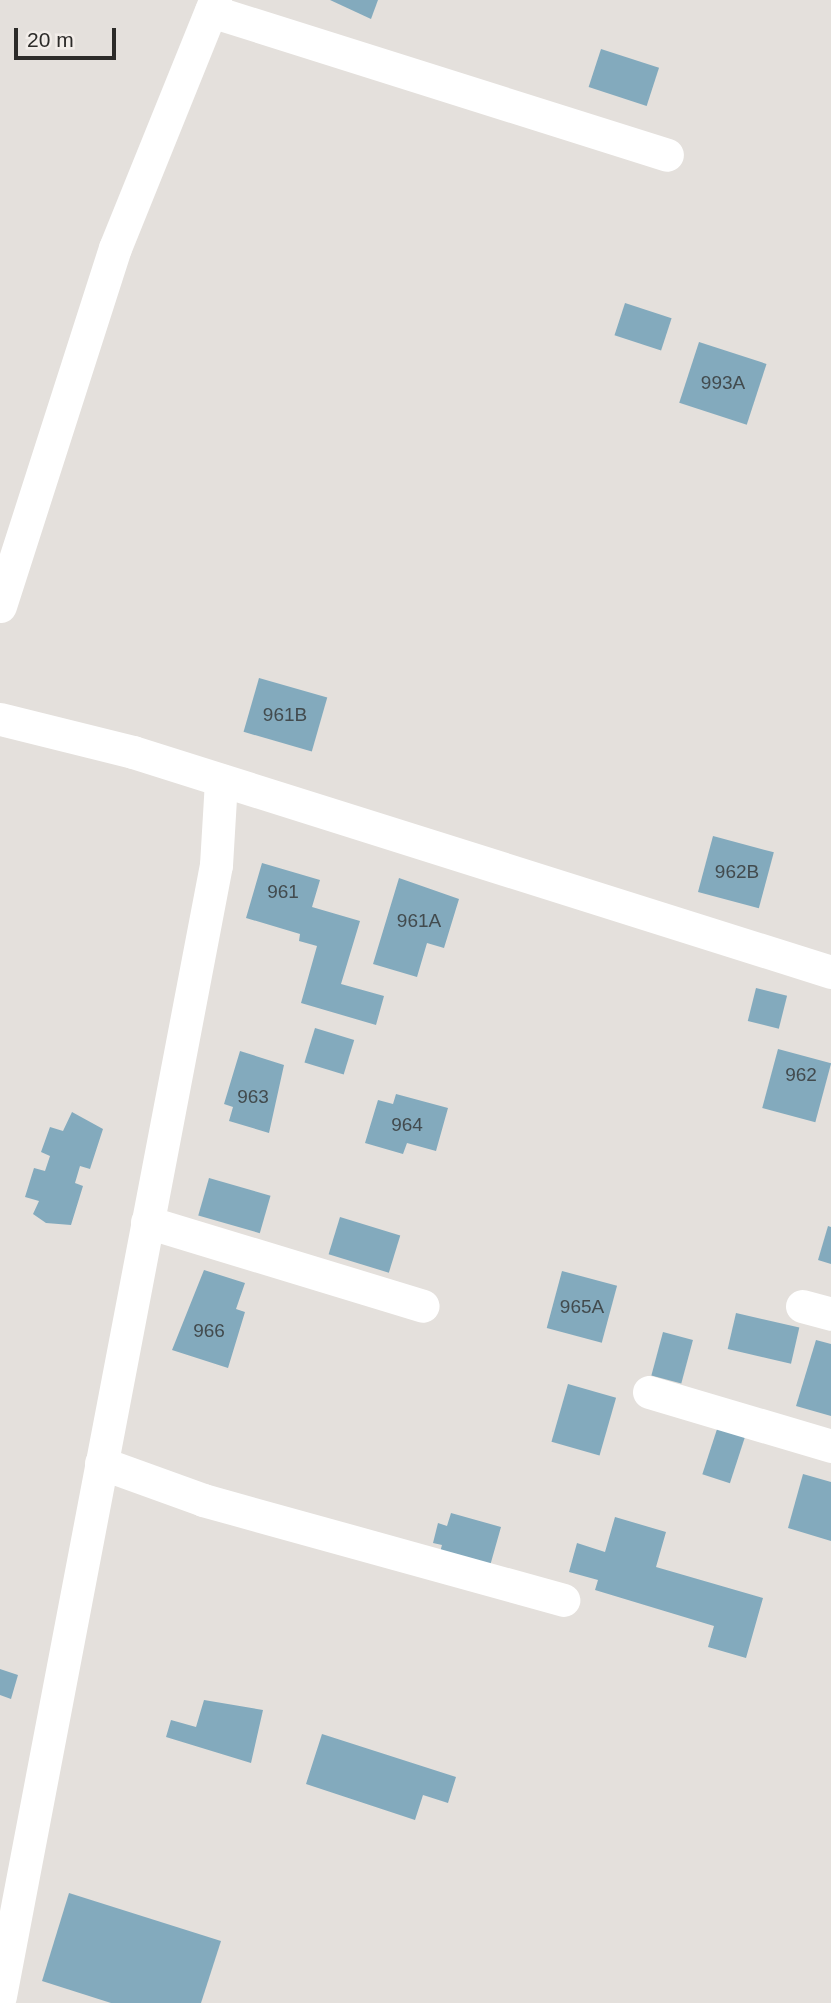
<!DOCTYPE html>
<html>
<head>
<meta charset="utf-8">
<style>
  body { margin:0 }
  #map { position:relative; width:831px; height:2003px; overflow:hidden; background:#e4e0dc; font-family:Arial,sans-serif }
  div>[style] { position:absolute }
  .building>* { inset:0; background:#83aabd; transform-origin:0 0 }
  .minor>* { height:33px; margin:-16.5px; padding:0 16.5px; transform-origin:16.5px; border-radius:16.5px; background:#fff }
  span { translate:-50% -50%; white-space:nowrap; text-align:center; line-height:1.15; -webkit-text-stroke:6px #f2ede9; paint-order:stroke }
  .number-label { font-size:19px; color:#424b4e }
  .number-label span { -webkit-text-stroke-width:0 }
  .scale { position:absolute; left:14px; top:28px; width:102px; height:32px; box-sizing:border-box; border:4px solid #2c2b29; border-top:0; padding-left:9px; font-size:21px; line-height:24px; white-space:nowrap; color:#2c2b29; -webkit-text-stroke:5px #f2ede9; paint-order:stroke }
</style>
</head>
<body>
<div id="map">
  <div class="building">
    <i style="clip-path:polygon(330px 0,378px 0,371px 19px)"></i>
    <i style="left:601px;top:49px;width:61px;height:40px;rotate:18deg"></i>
    <i style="left:625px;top:303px;width:49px;height:34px;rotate:18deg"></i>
    <i style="left:699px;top:342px;width:71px;height:64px;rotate:18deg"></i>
    <i style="left:259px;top:678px;width:71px;height:56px;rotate:16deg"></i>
    <i style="left:713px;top:836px;width:63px;height:58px;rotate:15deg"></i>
    <i style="clip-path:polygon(262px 863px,320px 880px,312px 907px,360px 921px,341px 984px,384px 996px,376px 1025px,301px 1003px,317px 946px,299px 941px,300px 934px,246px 918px)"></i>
    <i style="clip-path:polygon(399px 878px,459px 899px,444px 948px,427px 943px,417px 977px,373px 964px)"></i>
    <i style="left:756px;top:988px;width:32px;height:34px;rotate:14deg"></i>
    <i style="left:315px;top:1028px;width:41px;height:36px;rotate:17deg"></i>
    <i style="left:778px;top:1049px;width:55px;height:61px;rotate:15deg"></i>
    <i style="clip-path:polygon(240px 1051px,284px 1065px,269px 1133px,229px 1121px,233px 1107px,224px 1104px)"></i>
    <i style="clip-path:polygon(396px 1094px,448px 1108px,436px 1151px,407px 1143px,403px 1154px,365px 1143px,378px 1100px,393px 1104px)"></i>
    <i style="clip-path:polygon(72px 1112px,103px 1129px,90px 1169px,80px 1166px,75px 1183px,83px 1186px,71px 1225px,46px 1223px,33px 1214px,39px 1201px,25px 1197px,34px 1168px,45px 1171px,50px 1156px,41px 1152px,50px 1127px,63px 1131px)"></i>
    <i style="left:209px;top:1178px;width:64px;height:39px;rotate:16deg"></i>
    <i style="left:340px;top:1217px;width:63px;height:39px;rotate:17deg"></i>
    <i style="clip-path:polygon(828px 1226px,831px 1227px,831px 1264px,818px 1260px)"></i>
    <i style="clip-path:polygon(204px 1270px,245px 1283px,236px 1309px,245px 1312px,228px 1368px,172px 1350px)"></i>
    <i style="left:562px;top:1271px;width:57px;height:59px;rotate:15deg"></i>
    <i style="left:736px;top:1313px;width:65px;height:37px;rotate:13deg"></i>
    <i style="left:663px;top:1332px;width:31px;height:45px;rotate:15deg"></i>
    <i style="clip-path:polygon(816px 1340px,831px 1344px,831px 1416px,796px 1406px)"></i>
    <i style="left:568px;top:1384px;width:50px;height:60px;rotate:16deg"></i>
    <i style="left:719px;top:1423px;width:29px;height:54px;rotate:18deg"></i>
    <i style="clip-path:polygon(803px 1474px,831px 1482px,831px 1541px,788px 1528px)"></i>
    <i style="clip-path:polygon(451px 1513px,501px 1527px,488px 1573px,438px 1559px,442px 1545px,433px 1543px,438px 1523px,447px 1526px)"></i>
    <i style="clip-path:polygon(615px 1517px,666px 1532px,656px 1567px,763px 1598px,746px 1658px,708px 1647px,714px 1626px,595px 1590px,598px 1580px,569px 1572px,577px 1543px,605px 1552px)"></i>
    <i style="clip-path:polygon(0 1669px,18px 1675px,11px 1699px,0 1695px)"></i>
    <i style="clip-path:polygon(204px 1700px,263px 1710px,251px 1763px,166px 1737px,171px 1720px,196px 1727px)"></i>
    <i style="clip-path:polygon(322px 1734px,456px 1777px,448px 1803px,423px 1795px,415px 1820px,306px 1784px)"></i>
    <i style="clip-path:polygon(69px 1893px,221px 1941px,201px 2003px,111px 2003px,42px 1981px)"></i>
  </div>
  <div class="minor">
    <i style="left:211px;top:11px;width:478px;rotate:17.5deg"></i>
    <i style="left:0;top:606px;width:376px;rotate:-72.2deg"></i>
    <i style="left:115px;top:248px;width:267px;rotate:-68deg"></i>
    <i style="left:0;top:719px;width:137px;rotate:13.9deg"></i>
    <i style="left:133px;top:752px;width:732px;rotate:17.49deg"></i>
    <i style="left:147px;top:1222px;width:288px;rotate:16.9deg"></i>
    <i style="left:802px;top:1306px;width:30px;rotate:15deg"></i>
    <i style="left:649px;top:1392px;width:190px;rotate:16.5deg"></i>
    <i style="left:101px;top:1463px;width:109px;rotate:19.9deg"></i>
    <i style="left:203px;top:1500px;width:374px;rotate:15.5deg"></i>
    <i style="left:0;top:1996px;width:1151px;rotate:-79.19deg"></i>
    <i style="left:216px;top:865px;width:85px;rotate:-86.6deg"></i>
  </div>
  <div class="number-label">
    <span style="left:723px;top:383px">993A</span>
    <span style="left:285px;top:715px">961B</span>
    <span style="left:737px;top:872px">962B</span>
    <span style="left:283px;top:892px">961</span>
    <span style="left:419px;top:921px">961A</span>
    <span style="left:801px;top:1075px">962</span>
    <span style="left:253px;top:1097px">963</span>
    <span style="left:407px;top:1125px">964</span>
    <span style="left:582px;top:1307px">965A</span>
    <span style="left:209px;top:1331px">966</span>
  </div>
  <div class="scale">20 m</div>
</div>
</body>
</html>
